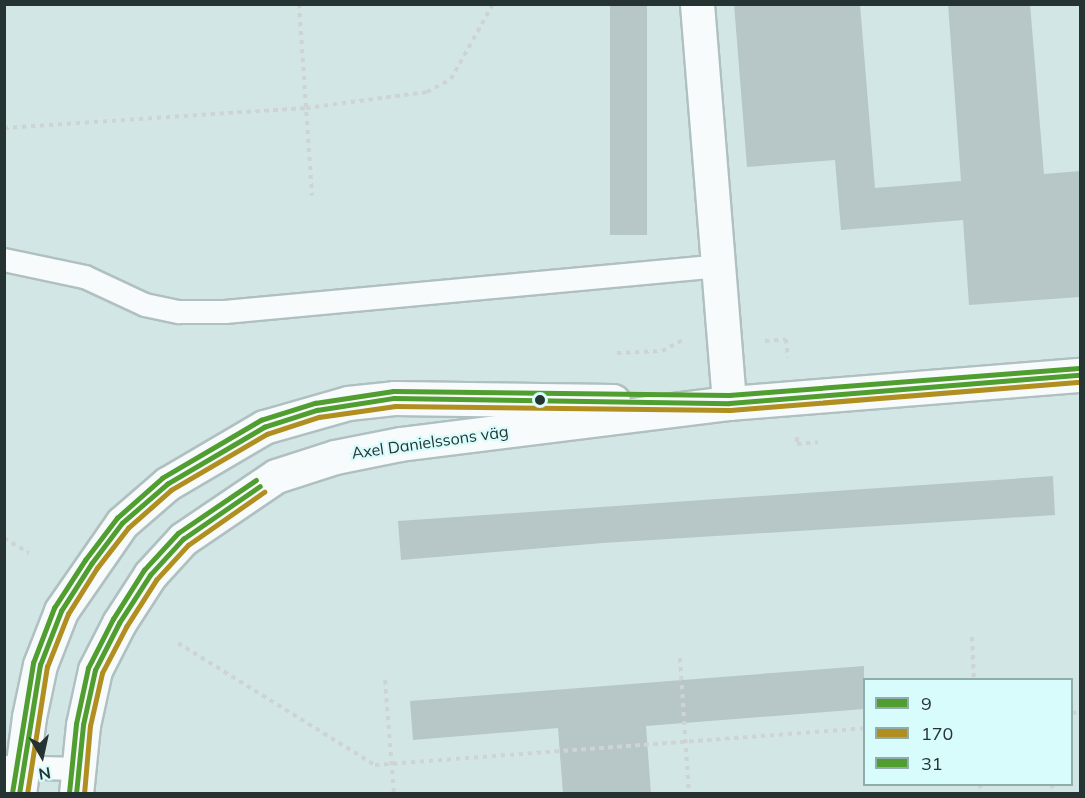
<!DOCTYPE html>
<html>
<head>
<meta charset="utf-8">
<style>
  body { margin:0 }
  #map { position:relative; width:1085px; height:798px; overflow:hidden; background:#d2e6e6; font-family:Mulish,sans-serif }
  div>[style] { position:absolute }
  .building>* { inset:0; background:#b7c7c7; transform-origin:0 0 }
  .path>* { height:4px; margin-top:-2px; transform-origin:0; background:repeating-linear-gradient(90deg,#ced4d4 0 4.5px,transparent 0 9px) }
  .roads { filter:drop-shadow(2px 0 #b0c0c0) drop-shadow(-2px 0 #b0c0c0) drop-shadow(0 2px #b0c0c0) drop-shadow(0 -2px #b0c0c0) }
  .lane>* { height:22px; margin:-11px; padding:0 11px; transform-origin:11px; border-radius:11px; background:#f8fbfb }
  .street>* { height:33px; margin:-16.5px; padding:0 16.5px; transform-origin:16.5px; border-radius:16.5px; background:#f8fbfb }
  .secondary>* { height:33px; margin:-16.5px; padding:0 16.5px; transform-origin:16.5px; border-radius:16.5px; background:#f8fbfb }
  .bus-1>* { height:4.5px; margin:-2.25px; padding:0 2.25px; transform-origin:2.25px; border-radius:2.25px; background:#509e2f }
  .bus-2>* { height:4.5px; margin:-2.25px; padding:0 2.25px; transform-origin:2.25px; border-radius:2.25px; background:#b08e20 }
  .bus-3>* { height:4.5px; margin:-2.25px; padding:0 2.25px; transform-origin:2.25px; border-radius:2.25px; background:#509e2f }
  .dots>* { width:16px; height:16px; translate:-50% -50%; box-sizing:border-box; border:3px solid #d7fcfb; border-radius:50% }
  span { translate:-50% -50%; white-space:nowrap; text-align:center; line-height:1.15; -webkit-text-stroke:4.5px #d7fcfb; paint-order:stroke }
  .street-label { font-size:16px; color:#253333 }
  .frame { position:absolute; inset:0; border:6px solid #253333; pointer-events:none }
  .legend { position:absolute; left:863px; top:678px; width:210px; height:108px; box-sizing:border-box; background:#d7fcfb; border:2px solid #90acab; margin:0; padding:8px 10px; list-style:none; font-size:18px; color:#253333 }
  .legend li { display:flex; align-items:center; gap:12px; height:30px }
  .legend b { width:30px; border:2px solid #90acab }
  .north { position:absolute; left:12px; top:726px; width:60px; height:60px; -webkit-text-stroke:4px #d7fcfb; paint-order:stroke; rotate:171deg; font-size:16px; font-weight:700; line-height:24px; text-align:center; color:#253333 }
  .north::after { content:''; display:block; margin:auto; width:21px; height:27px; background:#253333; clip-path:polygon(50% 0,100% 100%,50% 72%,0 100%) }
</style>
</head>
<body>
<div id="map">
  <div class="building">
    <i style="left:610px;top:4px;width:37px;height:231px"></i>
    <i style="clip-path:polygon(734px 4px,860px 4px,875px 188px,961px 181px,948px 4px,1030px 4px,1044px 174px,1080px 171px,1080px 297px,969px 305px,963px 220px,841px 230px,835px 160px,747px 167px)"></i>
    <i style="clip-path:polygon(1053px 476px,1055px 515px,603px 543px,401px 560px,398px 521px)"></i>
    <i style="clip-path:polygon(864px 666px,864px 709px,646px 726px,651px 794px,563px 794px,558px 728px,413px 740px,410px 701px)"></i>
  </div>
  <div class="path">
    <i style="left:299px;top:4px;width:192px;rotate:86.1deg"></i>
    <i style="left:4px;top:128px;width:303px;rotate:-3.8deg"></i>
    <i style="left:306px;top:108px;width:122px;rotate:-7.5deg"></i>
    <i style="left:427px;top:92px;width:27px;rotate:-28deg"></i>
    <i style="left:451px;top:79px;width:86px;rotate:-60.8deg"></i>
    <i style="left:765px;top:341px;width:21px;rotate:-5deg"></i>
    <i style="left:786px;top:339px;width:19px;rotate:84deg"></i>
    <i style="left:617px;top:353px;width:45px;rotate:-2.5deg"></i>
    <i style="left:662px;top:351px;width:24px;rotate:-28deg"></i>
    <i style="left:797px;top:437px;width:7px;rotate:90deg"></i>
    <i style="left:797px;top:444px;width:21px;rotate:-5deg"></i>
    <i style="left:4px;top:538px;width:29px;rotate:31deg"></i>
    <i style="left:972px;top:637px;width:43px;rotate:87.3deg"></i>
    <i style="left:178px;top:643px;width:232px;rotate:31.8deg"></i>
    <i style="left:375px;top:765px;width:490px;rotate:-4.3deg"></i>
    <i style="left:680px;top:658px;width:136px;rotate:86.2deg"></i>
    <i style="left:385px;top:680px;width:114px;rotate:85.5deg"></i>
    <i style="left:1072px;top:713px;width:8px;rotate:-7deg"></i>
    <i style="left:980px;top:784px;width:10px;rotate:84deg"></i>
    <i style="left:1052px;top:784px;width:10px;rotate:84deg"></i>
  </div>
  <div class="roads">
    <div class="lane">
      <i style="left:4px;top:260px;width:83px;rotate:11.9deg"></i>
      <i style="left:85px;top:277px;width:66px;rotate:25deg"></i>
      <i style="left:145px;top:305px;width:35px;rotate:12deg"></i>
      <i style="left:179px;top:312px;width:46px"></i>
      <i style="left:225px;top:312px;width:494px;rotate:-5.3deg"></i>
      <i style="left:4px;top:767px;width:74px;rotate:1.5deg"></i>
    </div>
    <div class="street">
      <i style="left:697px;top:4px;width:400px;rotate:85.4deg"></i>
    </div>
    <div class="secondary">
      <i style="left:19px;top:794px;width:78px;rotate:-82.6deg"></i>
      <i style="left:29px;top:717px;width:53px;rotate:-78.1deg"></i>
      <i style="left:40px;top:665px;width:58px;rotate:-68.7deg"></i>
      <i style="left:61px;top:611px;width:107px;rotate:-55.3deg"></i>
      <i style="left:122px;top:523px;width:60px;rotate:-40.9deg"></i>
      <i style="left:167px;top:484px;width:113px;rotate:-30.4deg"></i>
      <i style="left:264px;top:427px;width:87px;rotate:-15.9deg"></i>
      <i style="left:348px;top:403px;width:46px;rotate:-6.2deg"></i>
      <i style="left:394px;top:398px;width:219px;rotate:0.8deg"></i>
      <i style="left:76px;top:794px;width:69px;rotate:-84.2deg"></i>
      <i style="left:83px;top:725px;width:56px;rotate:-77.7deg"></i>
      <i style="left:95px;top:670px;width:53px;rotate:-62.9deg"></i>
      <i style="left:119px;top:623px;width:57px;rotate:-57.1deg"></i>
      <i style="left:150px;top:575px;width:49px;rotate:-47.5deg"></i>
      <i style="left:183px;top:539px;width:112px;rotate:-34.1deg"></i>
      <i style="left:276px;top:476px;width:62px;rotate:-17.9deg"></i>
      <i style="left:335px;top:457px;width:66px;rotate:-11.3deg"></i>
      <i style="left:400px;top:444px;width:332px;rotate:-7.1deg"></i>
      <i style="left:729px;top:403px;width:352px;rotate:-4.6deg"></i>
    </div>
  </div>
  <div class="bus-1">
    <i style="left:19px;top:794px;width:131px;rotate:-80.8deg"></i>
    <i style="left:40px;top:665px;width:58px;rotate:-68.7deg"></i>
    <i style="left:61px;top:611px;width:56px;rotate:-57.4deg"></i>
    <i style="left:91px;top:564px;width:51px;rotate:-52.9deg"></i>
    <i style="left:122px;top:523px;width:60px;rotate:-40.9deg"></i>
    <i style="left:167px;top:484px;width:113px;rotate:-30.4deg"></i>
    <i style="left:264px;top:427px;width:56px;rotate:-17.8deg"></i>
    <i style="left:317px;top:410px;width:78px;rotate:-8.9deg"></i>
    <i style="left:394px;top:398px;width:335px;rotate:0.9deg"></i>
    <i style="left:729px;top:403px;width:352px;rotate:-4.6deg"></i>
    <i style="left:76px;top:794px;width:69px;rotate:-84.2deg"></i>
    <i style="left:83px;top:725px;width:56px;rotate:-77.7deg"></i>
    <i style="left:95px;top:670px;width:53px;rotate:-62.9deg"></i>
    <i style="left:119px;top:623px;width:57px;rotate:-57.1deg"></i>
    <i style="left:150px;top:575px;width:49px;rotate:-47.5deg"></i>
    <i style="left:183px;top:539px;width:93px;rotate:-34.5deg"></i>
  </div>
  <div class="bus-2">
    <i style="left:27px;top:794px;width:129px;rotate:-81.1deg"></i>
    <i style="left:47px;top:667px;width:57px;rotate:-68.4deg"></i>
    <i style="left:68px;top:614px;width:54px;rotate:-57.8deg"></i>
    <i style="left:97px;top:568px;width:51px;rotate:-52.2deg"></i>
    <i style="left:128px;top:528px;width:57px;rotate:-41.5deg"></i>
    <i style="left:171px;top:490px;width:111px;rotate:-30.3deg"></i>
    <i style="left:267px;top:434px;width:55px;rotate:-18.1deg"></i>
    <i style="left:319px;top:417px;width:77px;rotate:-8.2deg"></i>
    <i style="left:395px;top:406px;width:335px;rotate:0.7deg"></i>
    <i style="left:730px;top:410px;width:351px;rotate:-4.6deg"></i>
    <i style="left:84px;top:794px;width:68px;rotate:-85deg"></i>
    <i style="left:90px;top:726px;width:54px;rotate:-77.2deg"></i>
    <i style="left:102px;top:673px;width:52px;rotate:-62.4deg"></i>
    <i style="left:126px;top:627px;width:56px;rotate:-57.4deg"></i>
    <i style="left:156px;top:580px;width:47px;rotate:-47.6deg"></i>
    <i style="left:188px;top:545px;width:93px;rotate:-34.9deg"></i>
  </div>
  <div class="bus-3">
    <i style="left:12px;top:793px;width:132px;rotate:-80.8deg"></i>
    <i style="left:33px;top:663px;width:59px;rotate:-69.1deg"></i>
    <i style="left:54px;top:608px;width:57px;rotate:-57.1deg"></i>
    <i style="left:85px;top:560px;width:53px;rotate:-52.7deg"></i>
    <i style="left:117px;top:518px;width:60px;rotate:-41.6deg"></i>
    <i style="left:162px;top:478px;width:115px;rotate:-30.4deg"></i>
    <i style="left:261px;top:420px;width:57px;rotate:-17.5deg"></i>
    <i style="left:315px;top:403px;width:79px;rotate:-8.7deg"></i>
    <i style="left:393px;top:391px;width:336px;rotate:0.7deg"></i>
    <i style="left:729px;top:395px;width:351px;rotate:-4.4deg"></i>
    <i style="left:69px;top:793px;width:69px;rotate:-84.2deg"></i>
    <i style="left:76px;top:724px;width:57px;rotate:-77.9deg"></i>
    <i style="left:88px;top:668px;width:55px;rotate:-63deg"></i>
    <i style="left:113px;top:619px;width:58px;rotate:-57.7deg"></i>
    <i style="left:144px;top:570px;width:50px;rotate:-47.4deg"></i>
    <i style="left:178px;top:533px;width:94px;rotate:-34.2deg"></i>
  </div>
  <div class="dots">
    <i style="left:540px;top:400px;background:#253333"></i>
  </div>
  <div class="street-label">
    <span style="left:430px;top:442px;rotate:-8deg">Axel Danielssons väg</span>
  </div>
  <div class="frame"></div>
  <ul class="legend">
  <li><b style="height:8px;background:#509e2f"></b>9</li>
  <li><b style="height:8px;background:#b08e20"></b>170</li>
  <li><b style="height:8px;background:#509e2f"></b>31</li>
  </ul>
  <div class="north">N</div>
</div>
</body>
</html>
